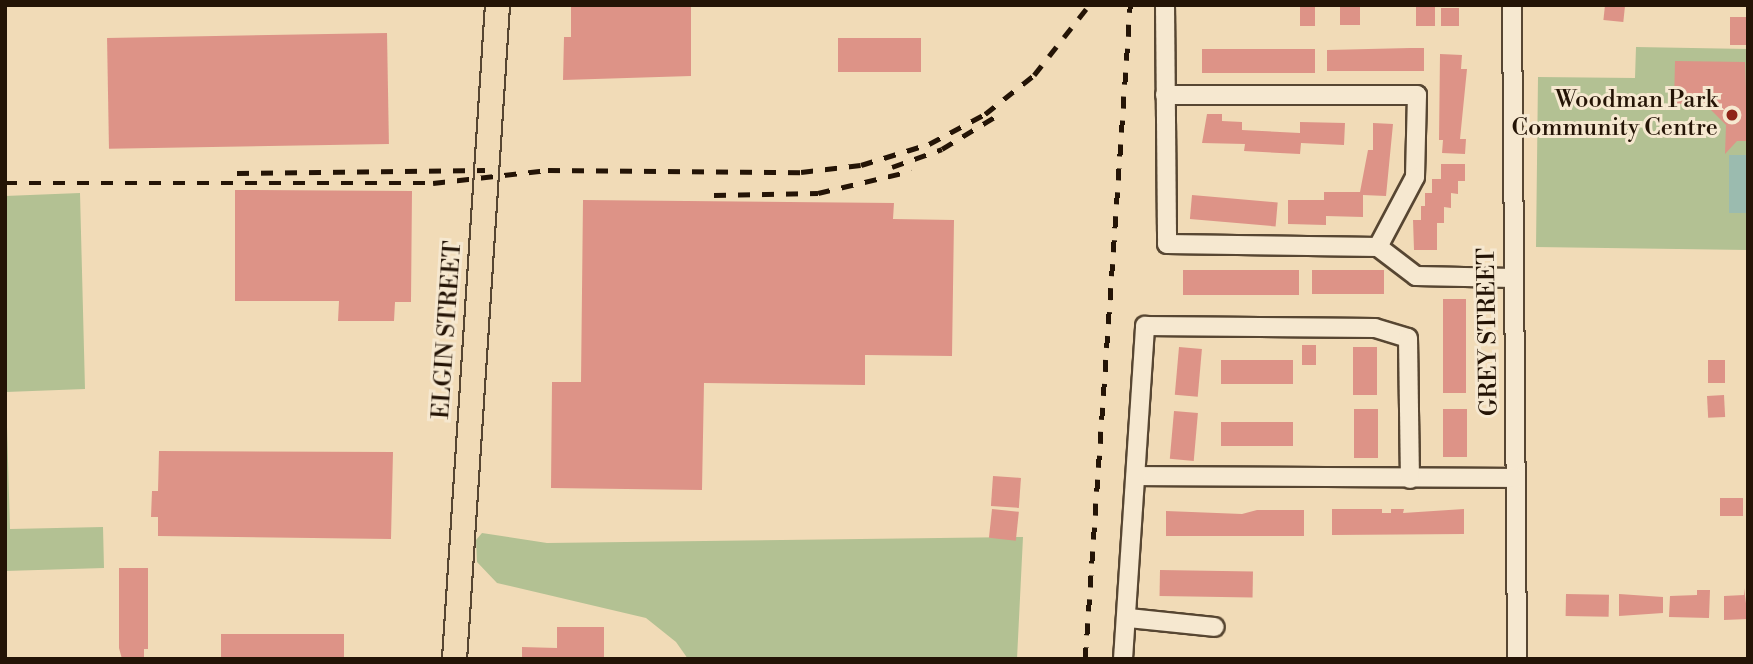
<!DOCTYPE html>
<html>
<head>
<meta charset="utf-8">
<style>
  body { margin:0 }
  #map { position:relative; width:1753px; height:664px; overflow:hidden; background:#f1dbb7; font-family:"Libre Bodoni",serif }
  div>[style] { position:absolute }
  .green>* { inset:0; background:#b3c193 }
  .water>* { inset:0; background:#9bbbaf; transform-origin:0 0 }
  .building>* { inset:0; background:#dd9387; transform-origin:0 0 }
  .roads { filter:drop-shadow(2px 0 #574632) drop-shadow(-2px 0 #574632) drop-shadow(0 2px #574632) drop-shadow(0 -2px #574632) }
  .minor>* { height:18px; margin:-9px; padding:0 9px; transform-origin:9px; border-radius:9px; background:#f6e8d0 }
  .major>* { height:23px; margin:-11.5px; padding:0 11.5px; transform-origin:11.5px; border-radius:11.5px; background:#f1dbb7 }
  .rail>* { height:4.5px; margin-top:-2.25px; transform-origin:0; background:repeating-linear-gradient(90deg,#241406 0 12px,transparent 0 24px) }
  .dots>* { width:19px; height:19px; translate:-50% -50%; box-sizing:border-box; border:4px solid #f6e8d0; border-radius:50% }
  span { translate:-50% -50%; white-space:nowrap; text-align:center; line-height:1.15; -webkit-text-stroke:6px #f6e8d0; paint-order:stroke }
  .poi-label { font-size:24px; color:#241406 }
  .right { translate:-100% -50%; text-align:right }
  .street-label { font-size:24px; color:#241406 }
  .frame { position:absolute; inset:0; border:7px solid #241406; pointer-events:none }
</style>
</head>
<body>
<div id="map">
  <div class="green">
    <i style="clip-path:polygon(1636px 47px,1748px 49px,1748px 250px,1536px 247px,1538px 77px,1635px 78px)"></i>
    <i style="clip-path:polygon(80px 193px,85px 389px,6px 392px,10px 529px,103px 527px,104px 568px,5px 571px,5px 196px)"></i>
    <i style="clip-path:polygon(482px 533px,547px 543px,1023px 537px,1017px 659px,688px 659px,676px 642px,646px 618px,497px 583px,477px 562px,476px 540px)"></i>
  </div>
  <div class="water">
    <i style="left:1748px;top:155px;width:58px;height:19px;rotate:90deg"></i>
  </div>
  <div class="building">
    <i style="clip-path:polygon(571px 5px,691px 5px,691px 76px,563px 80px,564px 37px,571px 37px)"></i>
    <i style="left:1300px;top:5px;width:15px;height:21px"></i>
    <i style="left:1340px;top:5px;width:20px;height:20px"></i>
    <i style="left:1416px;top:5px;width:19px;height:21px"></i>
    <i style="left:1605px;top:5px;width:20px;height:15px;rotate:6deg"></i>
    <i style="left:1441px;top:8px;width:18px;height:18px"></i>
    <i style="left:1730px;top:17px;width:18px;height:28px"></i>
    <i style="left:387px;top:33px;width:111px;height:280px;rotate:89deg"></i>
    <i style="left:838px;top:38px;width:83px;height:34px"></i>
    <i style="clip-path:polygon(1410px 48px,1424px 48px,1424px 71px,1327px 71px,1327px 50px)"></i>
    <i style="left:1202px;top:49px;width:113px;height:24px"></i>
    <i style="clip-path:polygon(1440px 54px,1462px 55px,1461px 69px,1467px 69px,1460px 139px,1466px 139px,1465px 154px,1442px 153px,1443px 140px,1439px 140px)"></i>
    <i style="clip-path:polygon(1675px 61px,1745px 62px,1748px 141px,1737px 141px,1725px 154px,1726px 125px,1705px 104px,1674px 104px)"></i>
    <i style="clip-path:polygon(1207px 114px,1222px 114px,1222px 121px,1242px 122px,1242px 130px,1300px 133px,1300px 122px,1345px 123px,1344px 145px,1301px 143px,1300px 154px,1244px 151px,1245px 144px,1202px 143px)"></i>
    <i style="clip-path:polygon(1373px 123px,1393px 124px,1386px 196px,1363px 195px,1363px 217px,1326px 216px,1326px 225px,1288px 224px,1288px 200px,1324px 200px,1324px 192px,1360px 192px,1368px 150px,1373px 150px)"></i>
    <i style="clip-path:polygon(1441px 164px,1465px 164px,1465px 181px,1458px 181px,1458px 194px,1451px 193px,1451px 208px,1444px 207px,1444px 223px,1437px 223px,1437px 250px,1414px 250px,1413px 220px,1421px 220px,1421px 206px,1425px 206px,1425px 193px,1432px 193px,1432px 179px,1441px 179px)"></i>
    <i style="clip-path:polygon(235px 190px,412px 191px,411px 302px,395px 302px,394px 321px,338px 321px,339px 301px,235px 301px)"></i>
    <i style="left:1192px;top:195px;width:86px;height:24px;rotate:5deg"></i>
    <i style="clip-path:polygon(583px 200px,894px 203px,893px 219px,954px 220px,952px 356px,865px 355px,865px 385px,704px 383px,702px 490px,551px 488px,552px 382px,581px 382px)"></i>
    <i style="left:1299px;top:270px;width:25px;height:116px;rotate:90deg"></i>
    <i style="left:1384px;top:270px;width:24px;height:72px;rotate:90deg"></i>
    <i style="left:1443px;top:299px;width:23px;height:94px"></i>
    <i style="left:1302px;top:345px;width:14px;height:20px"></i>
    <i style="left:1179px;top:347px;width:23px;height:48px;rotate:5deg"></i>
    <i style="left:1353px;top:347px;width:24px;height:48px"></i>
    <i style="left:1221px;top:360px;width:72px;height:24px"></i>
    <i style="left:1708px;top:360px;width:17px;height:23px"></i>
    <i style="left:1724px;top:395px;width:22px;height:17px;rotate:87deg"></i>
    <i style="left:1354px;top:409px;width:24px;height:49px"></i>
    <i style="left:1443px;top:409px;width:24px;height:48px"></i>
    <i style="left:1174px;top:411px;width:24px;height:48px;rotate:5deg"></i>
    <i style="left:1221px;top:422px;width:72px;height:24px"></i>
    <i style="clip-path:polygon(159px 451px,393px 452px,391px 539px,158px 536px,158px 517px,151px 517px,152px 491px,158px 491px)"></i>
    <i style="left:993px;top:476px;width:28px;height:30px;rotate:4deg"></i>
    <i style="left:1720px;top:498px;width:23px;height:18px"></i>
    <i style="left:992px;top:509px;width:27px;height:29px;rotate:6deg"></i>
    <i style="clip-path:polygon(1332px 509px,1382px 509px,1382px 513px,1391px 513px,1391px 509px,1404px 509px,1403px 513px,1464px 509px,1464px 534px,1332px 535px)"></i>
    <i style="clip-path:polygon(1257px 510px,1304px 510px,1304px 536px,1166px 536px,1166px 511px,1242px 514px)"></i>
    <i style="clip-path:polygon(119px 568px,148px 568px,148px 649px,144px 649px,144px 659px,122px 659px,119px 648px)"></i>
    <i style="left:1160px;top:570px;width:93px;height:26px;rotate:1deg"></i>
    <i style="clip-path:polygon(1744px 588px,1748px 619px,1724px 620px,1724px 596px,1744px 595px)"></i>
    <i style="clip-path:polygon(1697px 590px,1710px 590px,1709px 618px,1669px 617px,1670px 596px,1697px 595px)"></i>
    <i style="left:1566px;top:594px;width:43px;height:22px;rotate:1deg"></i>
    <i style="clip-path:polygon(1619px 594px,1663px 597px,1663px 613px,1619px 616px)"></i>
    <i style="clip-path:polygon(557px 627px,604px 627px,604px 659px,522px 659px,522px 647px,557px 648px)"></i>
    <i style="left:221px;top:634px;width:123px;height:25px"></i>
  </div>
  <div class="roads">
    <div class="minor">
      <i style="left:1165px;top:5px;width:239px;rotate:89.5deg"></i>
      <i style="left:1167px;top:244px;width:211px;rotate:0.8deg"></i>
      <i style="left:1378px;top:247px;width:48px;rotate:37.3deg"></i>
      <i style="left:1416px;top:276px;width:97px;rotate:1.2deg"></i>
      <i style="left:1512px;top:5px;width:654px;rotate:89.56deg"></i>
      <i style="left:1165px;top:95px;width:252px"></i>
      <i style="left:1417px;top:95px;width:82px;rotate:91.4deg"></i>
      <i style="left:1415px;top:177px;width:79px;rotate:117.9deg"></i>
      <i style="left:1136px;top:476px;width:380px;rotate:0.3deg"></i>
      <i style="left:1128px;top:618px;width:87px;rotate:5.9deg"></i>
      <i style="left:1123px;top:659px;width:334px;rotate:-86.2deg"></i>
      <i style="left:1145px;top:326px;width:230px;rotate:0.5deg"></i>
      <i style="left:1375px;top:328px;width:34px;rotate:17deg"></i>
      <i style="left:1408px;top:338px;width:141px;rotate:89.2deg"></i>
    </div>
    <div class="major">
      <i style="left:454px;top:659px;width:655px;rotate:-86.24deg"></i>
    </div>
  </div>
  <div class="rail">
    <i style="left:892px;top:167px;width:53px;rotate:-19.8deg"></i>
    <i style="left:942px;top:149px;width:66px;rotate:-31.3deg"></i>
    <i style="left:237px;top:173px;width:248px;rotate:-0.7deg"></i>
    <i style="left:5px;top:183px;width:428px"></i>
    <i style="left:433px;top:183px;width:116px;rotate:-6.4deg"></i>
    <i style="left:548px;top:170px;width:253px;rotate:0.5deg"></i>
    <i style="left:801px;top:172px;width:60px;rotate:-6.7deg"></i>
    <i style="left:861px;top:165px;width:71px;rotate:-17.2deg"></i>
    <i style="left:929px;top:144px;width:64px;rotate:-28.2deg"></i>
    <i style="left:985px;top:114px;width:63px;rotate:-38.5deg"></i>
    <i style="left:1034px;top:75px;width:89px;rotate:-51.8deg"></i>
    <i style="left:714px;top:195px;width:104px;rotate:-1.1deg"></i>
    <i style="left:818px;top:193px;width:96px;rotate:-13.3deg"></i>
    <i style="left:1085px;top:659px;width:656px;rotate:-86.06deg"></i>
  </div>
  <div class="dots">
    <i style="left:1732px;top:115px;background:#8f2418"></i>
  </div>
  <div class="poi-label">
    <span class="right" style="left:1718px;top:115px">Woodman Park<br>Community Centre</span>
  </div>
  <div class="street-label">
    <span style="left:448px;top:330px;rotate:-86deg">ELGIN STREET</span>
    <span style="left:1489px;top:332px;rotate:-91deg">GREY STREET</span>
  </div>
  <div class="frame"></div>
</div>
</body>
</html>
